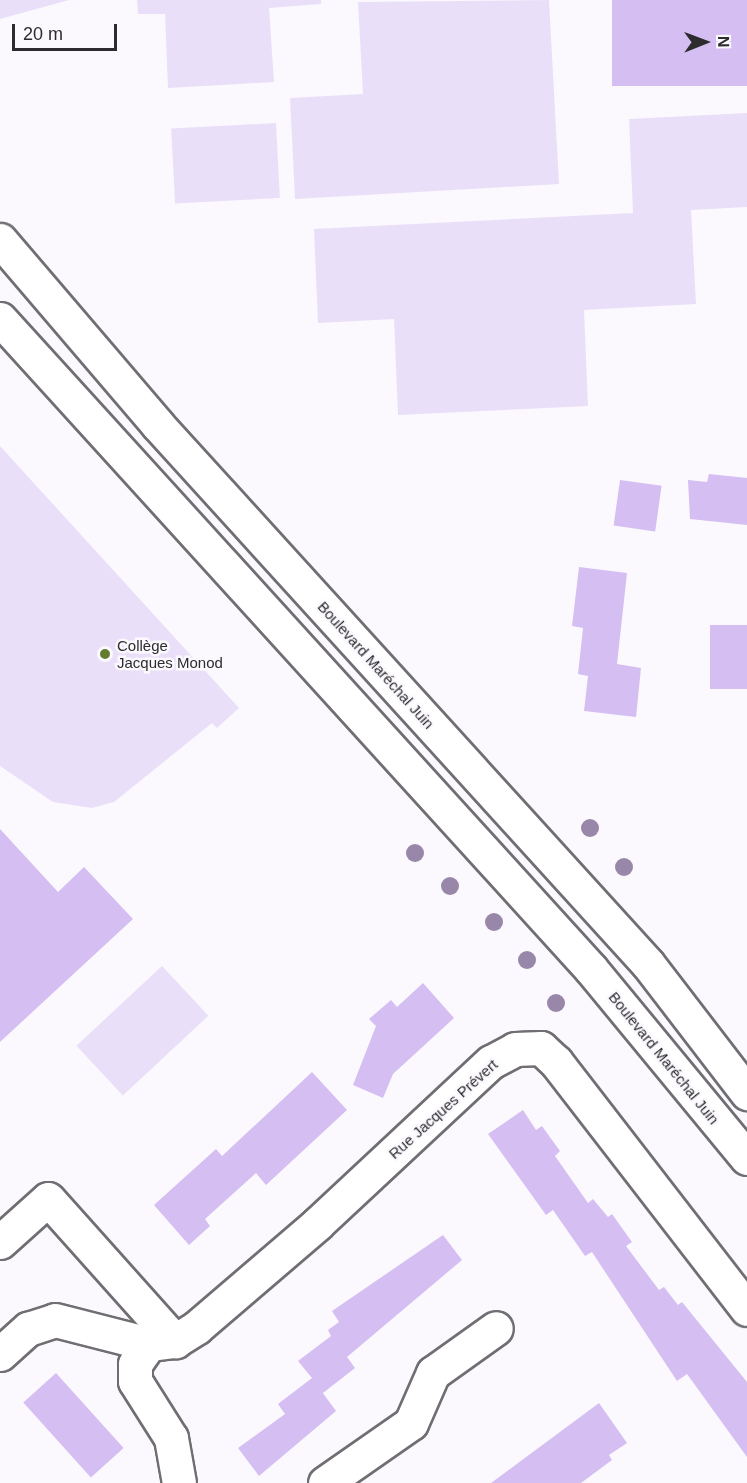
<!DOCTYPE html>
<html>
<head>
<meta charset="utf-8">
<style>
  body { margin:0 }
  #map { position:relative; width:747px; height:1483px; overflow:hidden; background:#fbf9fe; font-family:Arial,sans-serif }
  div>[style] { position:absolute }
  .green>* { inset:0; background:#eadff9; transform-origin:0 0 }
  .building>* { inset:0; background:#d5bef2; transform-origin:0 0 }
  .roads { filter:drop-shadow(2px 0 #706e73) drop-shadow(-2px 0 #706e73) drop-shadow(0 2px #706e73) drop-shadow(0 -2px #706e73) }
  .minor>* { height:33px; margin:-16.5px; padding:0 16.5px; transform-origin:16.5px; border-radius:16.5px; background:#fff }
  .major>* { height:33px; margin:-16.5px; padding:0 16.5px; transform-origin:16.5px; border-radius:16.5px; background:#fff }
  .trees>* { width:18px; height:18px; margin:-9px; border-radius:50%; background:#9987aa }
  .dots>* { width:16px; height:16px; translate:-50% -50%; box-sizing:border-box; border:3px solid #fbf9fe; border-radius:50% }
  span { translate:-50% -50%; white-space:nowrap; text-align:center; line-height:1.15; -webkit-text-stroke:5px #fbf9fe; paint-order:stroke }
  .poi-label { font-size:15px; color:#2c2c2e }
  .left { translate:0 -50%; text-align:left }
  .street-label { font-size:15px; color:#2c2c2e }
  .north { position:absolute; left:675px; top:12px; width:60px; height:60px; -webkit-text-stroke:4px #fbf9fe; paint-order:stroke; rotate:89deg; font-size:16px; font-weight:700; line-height:24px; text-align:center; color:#2c2c2e }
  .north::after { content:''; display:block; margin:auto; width:21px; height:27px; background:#2c2c2e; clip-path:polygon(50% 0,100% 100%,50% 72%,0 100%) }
  .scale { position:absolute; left:12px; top:24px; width:105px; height:27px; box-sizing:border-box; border:3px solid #2c2c2e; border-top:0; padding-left:8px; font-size:18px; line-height:21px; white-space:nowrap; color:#2c2c2e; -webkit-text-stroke:4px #fbf9fe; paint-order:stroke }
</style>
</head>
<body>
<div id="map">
  <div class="green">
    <i style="clip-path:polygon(0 0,69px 0,0 19px)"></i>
    <i style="clip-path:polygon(137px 0,321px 0,321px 4px,269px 8px,274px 82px,168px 88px,165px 14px,138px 14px)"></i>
    <i style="clip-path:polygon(549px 0,559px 184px,295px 199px,290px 98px,363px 94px,358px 2px)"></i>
    <i style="clip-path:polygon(747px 113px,747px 207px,691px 210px,696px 304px,584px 310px,588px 406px,398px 415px,394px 319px,318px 323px,314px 229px,633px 213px,629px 119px)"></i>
    <i style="left:276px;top:123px;width:75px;height:105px;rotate:87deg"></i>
    <i style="clip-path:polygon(0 446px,239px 708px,217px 728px,212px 723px,114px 802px,92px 808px,53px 802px,0 766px)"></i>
    <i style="left:162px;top:966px;width:68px;height:117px;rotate:47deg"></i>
  </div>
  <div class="building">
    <i style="left:612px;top:0;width:135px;height:86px"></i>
    <i style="clip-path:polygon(709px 474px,747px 478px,747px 525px,690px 519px,688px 480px,707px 482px)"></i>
    <i style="left:620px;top:480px;width:42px;height:46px;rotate:8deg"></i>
    <i style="clip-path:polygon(579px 567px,627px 573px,617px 664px,641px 668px,636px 717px,584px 711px,588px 676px,578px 674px,583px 628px,572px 626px)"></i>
    <i style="left:747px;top:625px;width:64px;height:37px;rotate:90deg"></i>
    <i style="clip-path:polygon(0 829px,58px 892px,84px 867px,133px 919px,0 1042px)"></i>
    <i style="clip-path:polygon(423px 983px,454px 1018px,393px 1074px,383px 1098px,353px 1085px,376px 1026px,369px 1019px,391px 1000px,397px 1007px)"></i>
    <i style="clip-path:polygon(312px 1072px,347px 1110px,266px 1185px,256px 1173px,205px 1219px,210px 1226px,189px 1245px,154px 1205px,216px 1149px,222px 1156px)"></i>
    <i style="clip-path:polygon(523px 1110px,536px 1130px,542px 1126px,552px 1140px,560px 1151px,555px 1156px,588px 1203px,593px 1199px,608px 1217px,612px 1214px,632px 1242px,626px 1246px,659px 1290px,664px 1287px,678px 1305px,682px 1302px,747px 1382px,747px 1457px,687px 1374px,677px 1381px,592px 1252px,585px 1256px,553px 1210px,546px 1215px,488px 1134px)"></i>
    <i style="clip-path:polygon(443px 1235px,462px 1260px,347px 1357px,355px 1368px,323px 1393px,317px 1385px,336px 1411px,259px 1476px,238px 1448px,285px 1414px,278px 1404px,312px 1378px,298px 1361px,331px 1336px,328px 1330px,339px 1322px,332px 1311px)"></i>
    <i style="left:56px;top:1373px;width:101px;height:44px;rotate:48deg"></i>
    <i style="clip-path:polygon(599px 1403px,627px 1443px,609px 1455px,612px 1460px,581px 1483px,491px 1483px)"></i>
  </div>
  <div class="roads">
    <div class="minor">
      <i style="left:0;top:1242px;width:64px;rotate:-41.9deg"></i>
      <i style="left:48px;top:1199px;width:191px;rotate:48.2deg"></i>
      <i style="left:0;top:1354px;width:38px;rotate:-42deg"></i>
      <i style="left:28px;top:1329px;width:28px;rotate:-18deg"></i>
      <i style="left:55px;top:1320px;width:97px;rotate:14.3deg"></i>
      <i style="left:179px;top:1483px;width:46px;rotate:-100.1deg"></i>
      <i style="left:171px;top:1438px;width:67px;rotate:-122.3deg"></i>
      <i style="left:135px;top:1381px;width:17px;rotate:-90deg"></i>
      <i style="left:135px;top:1364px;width:24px;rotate:-55deg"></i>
      <i style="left:149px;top:1344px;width:26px;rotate:-7deg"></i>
      <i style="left:175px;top:1341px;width:26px;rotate:-32deg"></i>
      <i style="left:197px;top:1327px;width:158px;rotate:-40.6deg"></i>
      <i style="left:317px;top:1224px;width:238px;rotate:-43deg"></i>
      <i style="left:491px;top:1062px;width:27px;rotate:-28deg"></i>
      <i style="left:515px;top:1049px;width:26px;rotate:-2deg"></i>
      <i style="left:541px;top:1048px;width:21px;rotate:43deg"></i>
      <i style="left:556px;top:1062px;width:312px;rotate:52.3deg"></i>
      <i style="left:325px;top:1483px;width:105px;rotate:-34.9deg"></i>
      <i style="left:411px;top:1423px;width:55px;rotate:-66.3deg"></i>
      <i style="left:433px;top:1373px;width:77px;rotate:-35.5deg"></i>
    </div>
    <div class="major">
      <i style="left:0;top:240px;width:242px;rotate:49.5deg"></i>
      <i style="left:157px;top:424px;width:730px;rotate:47.72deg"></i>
      <i style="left:648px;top:964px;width:163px;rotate:52.5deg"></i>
      <i style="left:0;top:319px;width:879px;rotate:47.72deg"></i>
      <i style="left:591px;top:969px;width:245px;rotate:50.5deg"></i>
    </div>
  </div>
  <div class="trees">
    <i style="left:590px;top:828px"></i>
    <i style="left:415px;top:853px"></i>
    <i style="left:624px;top:867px"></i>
    <i style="left:450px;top:886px"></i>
    <i style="left:494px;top:922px"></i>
    <i style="left:527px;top:960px"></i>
    <i style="left:556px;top:1003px"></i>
  </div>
  <div class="dots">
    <i style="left:105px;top:654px;background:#647c2f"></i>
  </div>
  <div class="poi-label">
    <span class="left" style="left:117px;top:654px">Collège<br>Jacques Monod</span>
  </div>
  <div class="street-label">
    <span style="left:376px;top:665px;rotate:48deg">Boulevard Maréchal Juin</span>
    <span style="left:664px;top:1058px;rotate:51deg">Boulevard Maréchal Juin</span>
    <span style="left:443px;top:1109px;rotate:-42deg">Rue Jacques Prévert</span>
  </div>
  <div class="north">N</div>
  <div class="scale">20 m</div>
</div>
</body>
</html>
